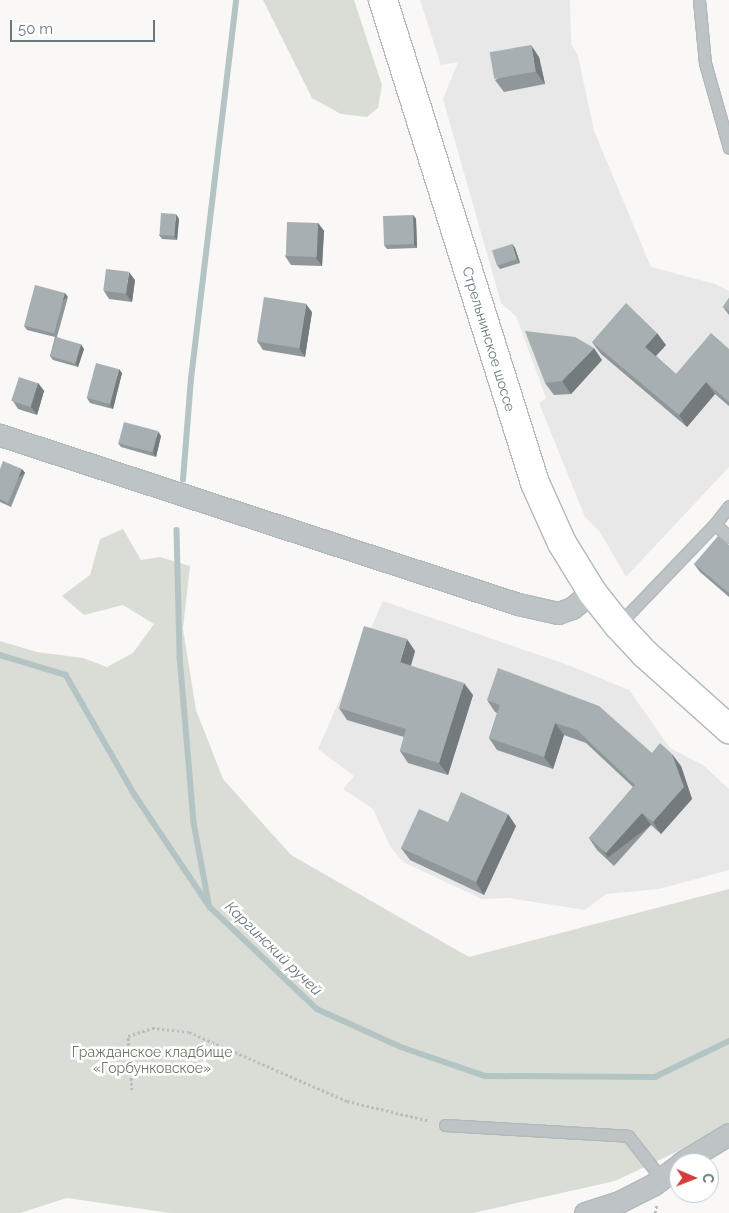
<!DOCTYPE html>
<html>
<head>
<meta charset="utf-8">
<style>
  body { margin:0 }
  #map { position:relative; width:729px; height:1213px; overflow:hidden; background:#f9f8f7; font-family:Raleway,sans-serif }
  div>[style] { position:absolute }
  .built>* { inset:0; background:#e7e8e7 }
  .green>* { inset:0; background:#daddd6 }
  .stream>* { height:5.5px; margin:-2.75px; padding:0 2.75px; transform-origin:2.75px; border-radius:2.75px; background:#b4c4c4 }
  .path>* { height:3px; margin-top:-1.5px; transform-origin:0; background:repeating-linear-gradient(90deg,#b9bdbe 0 2.5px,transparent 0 5px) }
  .roads { filter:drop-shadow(1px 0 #b1b9bb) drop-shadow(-1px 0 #b1b9bb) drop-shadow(0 1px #b1b9bb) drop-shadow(0 -1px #b1b9bb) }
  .service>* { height:11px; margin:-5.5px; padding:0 5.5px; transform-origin:5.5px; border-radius:5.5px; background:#bec4c6 }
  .minor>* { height:21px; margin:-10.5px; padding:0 10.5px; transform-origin:10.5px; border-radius:10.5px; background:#bec4c6 }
  .secondary>* { height:28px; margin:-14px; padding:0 14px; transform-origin:14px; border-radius:14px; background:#fff }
  .wall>* { inset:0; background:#8f979a }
  .shaded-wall>* { inset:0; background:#747b7d; transform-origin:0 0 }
  .building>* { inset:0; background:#a6b0b3; transform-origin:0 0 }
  span { translate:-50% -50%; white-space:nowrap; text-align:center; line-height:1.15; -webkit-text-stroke:5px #fff; paint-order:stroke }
  .street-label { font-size:14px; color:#667a7e }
  .park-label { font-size:14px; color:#6c7765 }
  .water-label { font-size:15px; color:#617878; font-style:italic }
  .north { position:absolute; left:669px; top:1153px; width:50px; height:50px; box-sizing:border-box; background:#fff; border:1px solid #c2cacb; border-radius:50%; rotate:91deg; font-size:14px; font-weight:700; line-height:20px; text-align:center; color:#667a7e }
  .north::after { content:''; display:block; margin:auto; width:18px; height:22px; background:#d23e3d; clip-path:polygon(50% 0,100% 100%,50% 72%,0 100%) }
  .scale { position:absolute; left:10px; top:20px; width:145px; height:22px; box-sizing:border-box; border:2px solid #667a7e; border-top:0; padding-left:6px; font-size:15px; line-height:18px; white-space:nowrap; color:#667a7e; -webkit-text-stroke:4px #fff; paint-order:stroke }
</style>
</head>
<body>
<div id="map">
  <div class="built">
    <i style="clip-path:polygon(420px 0,570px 0,571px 43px,578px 56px,594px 131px,651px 267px,715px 284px,729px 291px,729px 467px,626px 577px,600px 532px,585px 517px,539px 403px,546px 398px,516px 316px,501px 303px,443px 99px,458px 62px,441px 65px)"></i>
    <i style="clip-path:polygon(383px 601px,568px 665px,629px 690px,670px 748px,703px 765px,729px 789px,729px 870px,659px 889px,606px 894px,585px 910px,509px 898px,482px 899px,403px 862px,390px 846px,373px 809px,343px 789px,354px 776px,318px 749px)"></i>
  </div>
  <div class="green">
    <i style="clip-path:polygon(263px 0,354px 0,382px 85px,378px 108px,367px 117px,341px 114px,312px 98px)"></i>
    <i style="clip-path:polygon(123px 529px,141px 560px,160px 557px,190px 566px,183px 629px,196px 710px,223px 779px,291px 855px,469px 957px,729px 889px,729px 1127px,615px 1181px,473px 1213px,170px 1213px,67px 1198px,20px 1213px,0 1213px,0 641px,37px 652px,83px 658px,107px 667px,133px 653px,154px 624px,123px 605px,84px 615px,62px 596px,90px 575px,100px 539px)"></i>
  </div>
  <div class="stream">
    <i style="left:183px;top:480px;width:101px;rotate:-85.5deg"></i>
    <i style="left:191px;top:379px;width:382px;rotate:-83.2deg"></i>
    <i style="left:177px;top:530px;width:126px;rotate:88.6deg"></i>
    <i style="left:180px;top:656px;width:168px;rotate:85.2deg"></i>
    <i style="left:194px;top:823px;width:81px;rotate:79.4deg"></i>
    <i style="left:0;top:655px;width:69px;rotate:16.9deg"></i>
    <i style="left:66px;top:675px;width:138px;rotate:60.1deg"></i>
    <i style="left:135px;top:795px;width:135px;rotate:56.2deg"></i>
    <i style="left:210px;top:907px;width:148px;rotate:43.6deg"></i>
    <i style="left:317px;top:1009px;width:92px;rotate:24.3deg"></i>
    <i style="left:401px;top:1047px;width:89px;rotate:19deg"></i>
    <i style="left:485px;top:1076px;width:170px;rotate:0.3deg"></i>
    <i style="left:655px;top:1077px;width:82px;rotate:-25.9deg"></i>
  </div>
  <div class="path">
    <i style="left:132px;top:1090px;width:54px;rotate:-94.2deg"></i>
    <i style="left:128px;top:1036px;width:25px;rotate:-18deg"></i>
    <i style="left:152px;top:1028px;width:37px;rotate:6deg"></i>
    <i style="left:189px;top:1032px;width:172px;rotate:23.6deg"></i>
    <i style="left:347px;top:1101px;width:85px;rotate:13.5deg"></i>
    <i style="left:655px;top:1213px;width:9px;rotate:-77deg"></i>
  </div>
  <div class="roads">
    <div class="service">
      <i style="left:699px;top:0;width:63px;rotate:84.6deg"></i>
      <i style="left:705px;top:63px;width:88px;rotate:74.2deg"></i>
      <i style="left:715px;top:524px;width:19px;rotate:43deg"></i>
      <i style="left:618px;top:625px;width:140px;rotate:-46.2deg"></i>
      <i style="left:715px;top:524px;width:23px;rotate:-52deg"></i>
      <i style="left:445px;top:1125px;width:183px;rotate:3.4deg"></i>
      <i style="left:628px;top:1136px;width:53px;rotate:51.8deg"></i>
    </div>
    <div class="minor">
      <i style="left:0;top:435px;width:545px;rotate:18.07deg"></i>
      <i style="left:518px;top:604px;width:41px;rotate:12.7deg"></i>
      <i style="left:558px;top:613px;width:15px;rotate:-20deg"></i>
      <i style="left:572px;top:608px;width:26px;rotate:-39deg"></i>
      <i style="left:681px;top:1163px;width:56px;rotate:-31.1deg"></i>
      <i style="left:585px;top:1213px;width:36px;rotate:-18deg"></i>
      <i style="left:619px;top:1202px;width:39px;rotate:-27deg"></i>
      <i style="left:654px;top:1184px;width:31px;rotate:-37deg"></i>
    </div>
    <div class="secondary">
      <i style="left:383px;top:0;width:506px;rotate:72.53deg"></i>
      <i style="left:535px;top:483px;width:66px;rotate:65.8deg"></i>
      <i style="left:562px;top:543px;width:57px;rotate:58.5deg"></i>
      <i style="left:592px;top:592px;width:42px;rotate:51.8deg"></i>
      <i style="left:618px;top:625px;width:40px;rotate:47deg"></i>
      <i style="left:645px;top:654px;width:113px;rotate:41.8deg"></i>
    </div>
  </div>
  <div class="wall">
    <i style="clip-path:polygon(539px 57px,545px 84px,504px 92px,495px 80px)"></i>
    <i style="clip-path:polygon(413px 215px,416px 219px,417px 248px,387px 249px,384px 245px)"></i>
    <i style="clip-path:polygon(179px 219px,177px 240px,162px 239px,159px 235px)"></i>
    <i style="clip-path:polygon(318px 223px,324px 231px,322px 266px,291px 265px,285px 256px)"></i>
    <i style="clip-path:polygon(512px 244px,515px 248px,520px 263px,500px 269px,497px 265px)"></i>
    <i style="clip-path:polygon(135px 280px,132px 302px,109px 299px,104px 291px)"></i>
    <i style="clip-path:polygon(68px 297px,57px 337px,84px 349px,78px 367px,53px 360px,50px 356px,55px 337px,27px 330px,24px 326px)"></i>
    <i style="clip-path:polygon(729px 298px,729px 315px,723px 307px)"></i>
    <i style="clip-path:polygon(312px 312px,305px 357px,263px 350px,257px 341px)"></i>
    <i style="clip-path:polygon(592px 342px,666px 345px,656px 356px,676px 374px,729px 349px,729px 406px,715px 394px,687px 427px,601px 354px)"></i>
    <i style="clip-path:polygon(602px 360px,571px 394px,554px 395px,545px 383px)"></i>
    <i style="clip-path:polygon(122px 373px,113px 409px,90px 403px,87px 398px)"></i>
    <i style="clip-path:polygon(38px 383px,44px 391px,37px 415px,18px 409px,13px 401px)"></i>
    <i style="clip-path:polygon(161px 436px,156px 457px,121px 447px,118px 443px)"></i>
    <i style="clip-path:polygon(0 469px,22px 469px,25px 473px,11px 507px,0 502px)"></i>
    <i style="clip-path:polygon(729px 545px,729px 597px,700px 572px,694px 564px)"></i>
    <i style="clip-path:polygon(415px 651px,411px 666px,473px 695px,448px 775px,408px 763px,400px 751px,404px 737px,347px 720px,339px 708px)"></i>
    <i style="clip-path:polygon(487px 700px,652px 753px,681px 766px,692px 799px,661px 834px,651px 825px,614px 866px,597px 850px,589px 838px,633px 787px,586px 743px,564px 735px,553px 769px,497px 750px,489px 738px,497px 713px,495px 712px)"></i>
    <i style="clip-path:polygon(448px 822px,516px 826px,484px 895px,410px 860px,401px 848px)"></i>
  </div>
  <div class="shaded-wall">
    <i style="clip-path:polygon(531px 45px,539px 57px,545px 84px,536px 72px)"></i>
    <i style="clip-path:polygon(176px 214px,179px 219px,177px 240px,174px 236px)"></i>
    <i style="clip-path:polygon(413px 215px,416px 219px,417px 248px,414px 244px)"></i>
    <i style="clip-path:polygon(318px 223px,324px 231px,322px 266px,316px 258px)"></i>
    <i style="clip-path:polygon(512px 244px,515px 248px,520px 263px,517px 259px)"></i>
    <i style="clip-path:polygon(129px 272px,135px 280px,132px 302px,126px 294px)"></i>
    <i style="left:65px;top:293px;width:5px;height:42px;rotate:53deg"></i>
    <i style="clip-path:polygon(306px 304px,312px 312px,305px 357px,299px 348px)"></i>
    <i style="clip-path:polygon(657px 333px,666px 345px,653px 359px,645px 347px)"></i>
    <i style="clip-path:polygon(81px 344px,84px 349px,78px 367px,75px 363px)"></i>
    <i style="clip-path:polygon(594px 348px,602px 360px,571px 394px,562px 381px)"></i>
    <i style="clip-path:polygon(119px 369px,122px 373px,113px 409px,110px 405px)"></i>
    <i style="clip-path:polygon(706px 382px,715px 394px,687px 427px,679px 415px)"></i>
    <i style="clip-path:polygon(38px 383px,44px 391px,37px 415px,31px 407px)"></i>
    <i style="clip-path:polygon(158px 431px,161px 436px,156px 457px,153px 453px)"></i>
    <i style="left:22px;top:469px;width:5px;height:37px;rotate:53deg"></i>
    <i style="clip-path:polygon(407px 639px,415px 651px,408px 674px,400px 662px)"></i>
    <i style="clip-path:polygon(464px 683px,473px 695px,448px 775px,439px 763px)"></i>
    <i style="clip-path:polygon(555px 723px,564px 735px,553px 769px,544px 757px)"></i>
    <i style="clip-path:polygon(672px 754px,681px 766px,692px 799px,661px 834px,653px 822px)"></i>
    <i style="left:642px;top:813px;width:15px;height:54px;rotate:53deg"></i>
    <i style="clip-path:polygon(508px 814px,516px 826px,484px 895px,476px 882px)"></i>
  </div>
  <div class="building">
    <i style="left:531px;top:45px;width:27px;height:42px;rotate:80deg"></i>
    <i style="left:161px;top:213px;width:15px;height:22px;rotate:4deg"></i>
    <i style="left:413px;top:215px;width:29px;height:30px;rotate:88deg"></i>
    <i style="left:287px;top:222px;width:31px;height:34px;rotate:2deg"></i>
    <i style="left:512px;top:244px;width:16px;height:21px;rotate:72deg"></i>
    <i style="left:106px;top:269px;width:23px;height:22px;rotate:7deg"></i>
    <i style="left:35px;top:285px;width:31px;height:42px;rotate:15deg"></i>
    <i style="left:264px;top:297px;width:43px;height:45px;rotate:9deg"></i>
    <i style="clip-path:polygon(729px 298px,729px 311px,723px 307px)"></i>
    <i style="clip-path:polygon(626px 303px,657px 333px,645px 347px,676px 374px,711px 333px,729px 349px,729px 402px,706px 382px,679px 415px,592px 342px)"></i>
    <i style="clip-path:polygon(525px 331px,575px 337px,594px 348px,562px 381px,545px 383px)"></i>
    <i style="left:56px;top:337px;width:26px;height:20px;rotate:16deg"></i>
    <i style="left:96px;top:363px;width:24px;height:36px;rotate:15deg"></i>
    <i style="left:19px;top:377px;width:20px;height:25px;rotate:18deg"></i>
    <i style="left:124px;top:422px;width:35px;height:22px;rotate:15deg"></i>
    <i style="clip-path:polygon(3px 461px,22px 469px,8px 503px,0 499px,0 469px)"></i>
    <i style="clip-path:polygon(718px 536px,729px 545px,729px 593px,694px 564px)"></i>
    <i style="clip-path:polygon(364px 626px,407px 639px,400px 662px,464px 683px,439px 763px,400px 751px,406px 729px,339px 708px)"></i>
    <i style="clip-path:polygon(498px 668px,599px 706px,652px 753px,660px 743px,672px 754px,684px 787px,653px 822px,642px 813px,606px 853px,589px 838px,635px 785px,577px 730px,555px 723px,544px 757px,489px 738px,500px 705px,487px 700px)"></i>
    <i style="clip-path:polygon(461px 792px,508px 814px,476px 882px,401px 848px,419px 809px,448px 822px)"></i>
  </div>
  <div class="street-label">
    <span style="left:489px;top:339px;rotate:73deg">Стрельнинское шоссе</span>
  </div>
  <div class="park-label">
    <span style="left:152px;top:1060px">Гражданское кладбище<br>«Горбунковское»</span>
  </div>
  <div class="water-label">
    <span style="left:273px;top:949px;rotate:44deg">Каргинский ручей</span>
  </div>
  <div class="north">С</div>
  <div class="scale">50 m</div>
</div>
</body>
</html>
